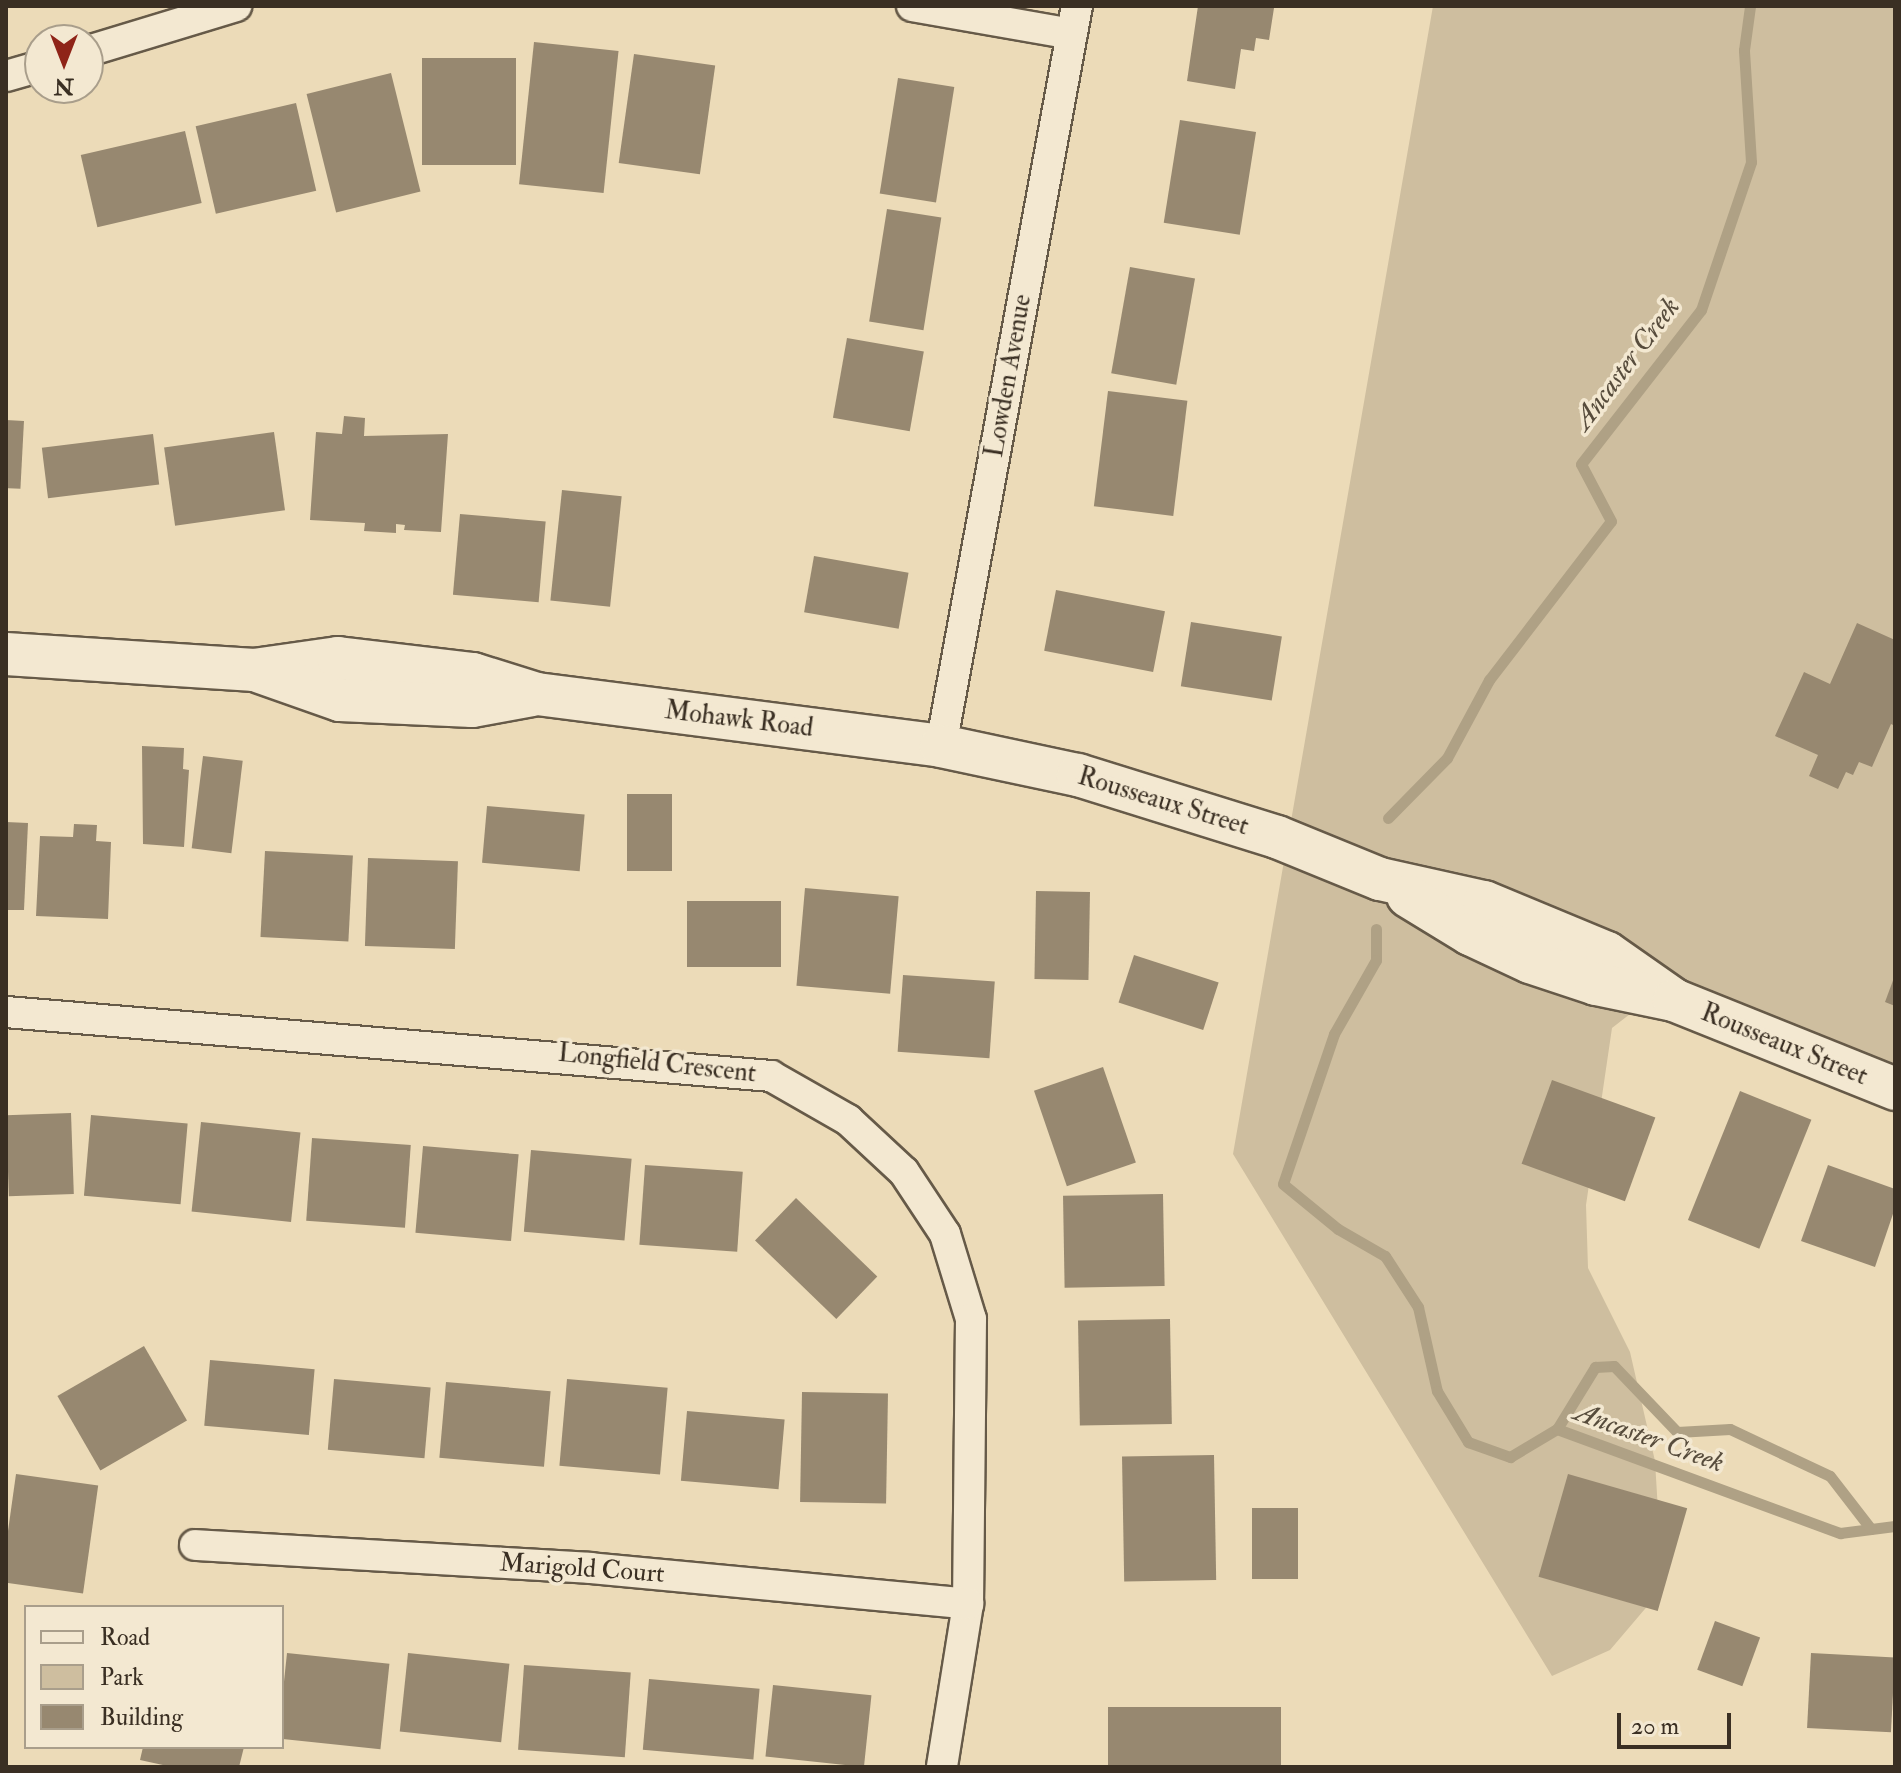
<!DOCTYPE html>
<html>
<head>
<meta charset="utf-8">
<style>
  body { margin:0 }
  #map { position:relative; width:1901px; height:1773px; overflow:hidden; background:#ecdbb8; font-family:"IM FELL Double Pica",serif }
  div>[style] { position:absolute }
  .green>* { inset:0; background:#cebe9f }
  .stream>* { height:11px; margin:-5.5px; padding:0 5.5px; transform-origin:5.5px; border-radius:5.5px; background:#afa185 }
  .building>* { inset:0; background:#978870; transform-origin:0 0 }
  .roads { filter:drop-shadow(2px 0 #665a48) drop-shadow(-2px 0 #665a48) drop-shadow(0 2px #665a48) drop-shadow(0 -2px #665a48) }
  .street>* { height:30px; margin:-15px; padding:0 15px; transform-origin:15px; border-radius:15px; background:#f3e8d1 }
  .secondary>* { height:42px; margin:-21px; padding:0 21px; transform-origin:21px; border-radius:21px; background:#f3e8d1 }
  span { translate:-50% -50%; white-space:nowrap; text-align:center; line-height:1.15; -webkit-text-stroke:7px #f3e8d1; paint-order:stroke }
  .street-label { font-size:26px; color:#3a2f23 }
  .water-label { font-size:28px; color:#574c3c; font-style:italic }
  .frame { position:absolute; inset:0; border:8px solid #3a2f23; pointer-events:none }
  .legend { position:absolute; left:24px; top:1605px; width:260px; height:144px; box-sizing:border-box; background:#f3e8d1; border:2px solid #a99e8b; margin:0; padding:10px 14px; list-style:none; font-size:24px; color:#3a2f23 }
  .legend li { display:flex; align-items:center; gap:16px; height:40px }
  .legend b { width:40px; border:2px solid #a99e8b }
  .north { position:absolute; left:24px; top:24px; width:80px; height:80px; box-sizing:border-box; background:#f3e8d1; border:2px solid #a99e8b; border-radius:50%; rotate:180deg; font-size:22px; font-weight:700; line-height:32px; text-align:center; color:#3a2f23 }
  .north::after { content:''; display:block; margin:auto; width:28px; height:36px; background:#8f2418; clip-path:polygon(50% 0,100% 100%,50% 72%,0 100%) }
  .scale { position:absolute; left:1617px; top:1713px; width:114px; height:36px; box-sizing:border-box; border:4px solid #3a2f23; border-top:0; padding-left:10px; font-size:24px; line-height:28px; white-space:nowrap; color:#3a2f23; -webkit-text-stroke:6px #f3e8d1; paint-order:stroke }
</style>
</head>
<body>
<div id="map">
  <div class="green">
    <i style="clip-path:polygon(1433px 6px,1895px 6px,1895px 1108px,1639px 1007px,1612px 1028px,1586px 1205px,1588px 1268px,1630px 1352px,1655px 1461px,1661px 1560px,1650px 1603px,1610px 1650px,1552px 1676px,1233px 1154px)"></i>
  </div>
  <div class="stream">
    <i style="left:1388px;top:818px;width:84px;rotate:-45.5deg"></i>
    <i style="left:1447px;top:758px;width:89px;rotate:-61.7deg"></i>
    <i style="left:1489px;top:680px;width:200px;rotate:-52.5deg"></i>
    <i style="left:1611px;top:521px;width:64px;rotate:-117.8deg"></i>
    <i style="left:1581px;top:464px;width:195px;rotate:-52.1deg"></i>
    <i style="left:1701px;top:310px;width:156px;rotate:-71.3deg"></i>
    <i style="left:1751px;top:162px;width:112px;rotate:-93.6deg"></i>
    <i style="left:1744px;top:50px;width:44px;rotate:-82.2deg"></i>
    <i style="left:1376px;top:929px;width:31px;rotate:90deg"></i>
    <i style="left:1376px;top:960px;width:85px;rotate:119.6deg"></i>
    <i style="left:1334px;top:1034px;width:158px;rotate:108.8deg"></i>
    <i style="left:1283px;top:1184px;width:71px;rotate:39.3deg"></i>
    <i style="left:1338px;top:1229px;width:54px;rotate:29.9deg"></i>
    <i style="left:1385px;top:1256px;width:61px;rotate:57.1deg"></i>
    <i style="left:1418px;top:1307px;width:86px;rotate:77.3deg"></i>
    <i style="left:1437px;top:1391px;width:60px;rotate:58.7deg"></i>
    <i style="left:1468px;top:1442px;width:45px;rotate:19.7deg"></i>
    <i style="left:1510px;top:1457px;width:55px;rotate:-30.8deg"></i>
    <i style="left:1557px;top:1429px;width:302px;rotate:20.2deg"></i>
    <i style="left:1840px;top:1533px;width:55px;rotate:-7.3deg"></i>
    <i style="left:1557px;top:1429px;width:73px;rotate:-58.5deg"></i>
    <i style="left:1595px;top:1367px;width:19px;rotate:-3deg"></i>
    <i style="left:1614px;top:1366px;width:91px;rotate:46.3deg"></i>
    <i style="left:1677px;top:1432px;width:53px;rotate:-3.2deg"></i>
    <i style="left:1730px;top:1429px;width:110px;rotate:25.2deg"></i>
    <i style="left:1830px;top:1476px;width:67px;rotate:52.3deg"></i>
  </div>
  <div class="building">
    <i style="clip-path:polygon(1198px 6px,1274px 8px,1269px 40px,1256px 38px,1254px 51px,1241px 49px,1235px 89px,1187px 81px)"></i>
    <i style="left:534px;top:42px;width:85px;height:143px;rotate:6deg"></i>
    <i style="left:634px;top:54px;width:82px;height:110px;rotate:8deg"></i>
    <i style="left:422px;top:58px;width:94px;height:107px"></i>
    <i style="left:391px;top:73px;width:122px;height:87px;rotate:76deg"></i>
    <i style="left:898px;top:78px;width:57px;height:117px;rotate:9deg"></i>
    <i style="left:296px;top:103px;width:90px;height:103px;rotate:77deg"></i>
    <i style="left:1180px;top:120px;width:77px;height:104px;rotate:9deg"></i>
    <i style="left:185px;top:131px;width:74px;height:107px;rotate:77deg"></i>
    <i style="left:887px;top:209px;width:55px;height:114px;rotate:9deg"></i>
    <i style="left:1130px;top:267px;width:66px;height:108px;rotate:10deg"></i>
    <i style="left:847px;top:338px;width:78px;height:81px;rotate:10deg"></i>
    <i style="left:1108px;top:391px;width:80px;height:116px;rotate:7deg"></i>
    <i style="clip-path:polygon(344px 416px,365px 418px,364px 436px,448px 434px,441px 532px,404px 530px,405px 525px,396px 524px,396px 533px,364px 531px,365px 523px,310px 520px,316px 432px,342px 434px)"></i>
    <i style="left:6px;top:420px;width:18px;height:68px;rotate:3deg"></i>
    <i style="left:274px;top:432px;width:79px;height:111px;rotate:82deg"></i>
    <i style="left:153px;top:434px;width:51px;height:112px;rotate:83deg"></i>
    <i style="left:562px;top:490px;width:60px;height:111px;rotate:6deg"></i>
    <i style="left:460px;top:514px;width:86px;height:81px;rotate:5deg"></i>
    <i style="left:814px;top:556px;width:96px;height:57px;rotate:10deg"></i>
    <i style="left:1056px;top:590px;width:111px;height:62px;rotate:11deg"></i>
    <i style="left:1191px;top:622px;width:92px;height:65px;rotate:9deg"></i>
    <i style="clip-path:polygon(1857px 623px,1895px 640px,1895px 726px,1891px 724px,1872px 767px,1859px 762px,1853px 775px,1846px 772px,1838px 789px,1809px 776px,1818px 755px,1775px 736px,1804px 672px,1830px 684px)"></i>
    <i style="clip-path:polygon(142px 746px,184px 748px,183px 769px,189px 770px,184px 847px,143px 844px)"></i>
    <i style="left:203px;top:756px;width:40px;height:93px;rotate:7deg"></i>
    <i style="left:627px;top:794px;width:45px;height:77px"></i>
    <i style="left:487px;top:806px;width:98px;height:57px;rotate:5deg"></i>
    <i style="clip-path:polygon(6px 822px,28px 823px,24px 910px,6px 910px)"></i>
    <i style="clip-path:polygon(74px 824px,97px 825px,96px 841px,111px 842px,108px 919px,36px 916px,40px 836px,73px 837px)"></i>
    <i style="left:265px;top:851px;width:88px;height:86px;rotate:3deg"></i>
    <i style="left:368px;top:858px;width:90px;height:88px;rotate:2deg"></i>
    <i style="left:805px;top:888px;width:94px;height:98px;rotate:5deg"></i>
    <i style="left:1036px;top:891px;width:54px;height:88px;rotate:1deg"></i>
    <i style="left:687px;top:901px;width:94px;height:66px"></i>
    <i style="left:1134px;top:955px;width:89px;height:50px;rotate:18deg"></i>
    <i style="left:903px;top:975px;width:92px;height:77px;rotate:4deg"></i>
    <i style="clip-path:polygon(1895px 975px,1895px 1006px,1885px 1002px)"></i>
    <i style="left:1103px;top:1067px;width:101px;height:73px;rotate:71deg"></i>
    <i style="left:1552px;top:1080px;width:110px;height:89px;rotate:20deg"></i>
    <i style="left:1740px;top:1091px;width:77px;height:139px;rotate:22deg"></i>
    <i style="left:71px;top:1113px;width:81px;height:65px;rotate:88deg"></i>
    <i style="left:91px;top:1115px;width:97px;height:81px;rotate:5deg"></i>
    <i style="left:201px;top:1122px;width:100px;height:90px;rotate:6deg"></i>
    <i style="left:312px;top:1138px;width:99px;height:83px;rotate:4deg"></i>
    <i style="left:423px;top:1146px;width:96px;height:87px;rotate:5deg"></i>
    <i style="left:531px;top:1150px;width:101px;height:82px;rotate:5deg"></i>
    <i style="left:645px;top:1165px;width:98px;height:80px;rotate:4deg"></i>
    <i style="clip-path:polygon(1828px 1165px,1895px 1189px,1895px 1208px,1875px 1267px,1801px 1241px)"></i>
    <i style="left:1163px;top:1194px;width:92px;height:100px;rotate:89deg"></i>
    <i style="left:796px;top:1198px;width:113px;height:59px;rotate:44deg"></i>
    <i style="left:1170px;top:1319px;width:105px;height:92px;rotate:89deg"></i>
    <i style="left:144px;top:1346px;width:86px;height:100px;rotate:60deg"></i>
    <i style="left:210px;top:1360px;width:105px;height:66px;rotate:5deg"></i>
    <i style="left:334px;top:1379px;width:97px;height:71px;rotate:5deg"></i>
    <i style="left:567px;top:1379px;width:101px;height:87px;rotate:5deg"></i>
    <i style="left:446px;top:1382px;width:105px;height:76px;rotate:5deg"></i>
    <i style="left:802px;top:1392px;width:86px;height:110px;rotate:1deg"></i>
    <i style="left:687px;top:1411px;width:98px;height:70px;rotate:5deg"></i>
    <i style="left:1214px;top:1455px;width:125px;height:92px;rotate:89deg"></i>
    <i style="left:16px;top:1474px;width:83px;height:109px;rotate:8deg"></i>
    <i style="left:1568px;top:1474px;width:124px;height:107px;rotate:16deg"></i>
    <i style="left:1252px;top:1508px;width:46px;height:71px"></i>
    <i style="left:1715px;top:1621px;width:48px;height:52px;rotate:20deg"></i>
    <i style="left:287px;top:1653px;width:103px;height:86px;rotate:6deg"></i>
    <i style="left:408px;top:1653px;width:102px;height:79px;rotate:6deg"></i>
    <i style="left:1811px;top:1653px;width:84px;height:75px;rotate:3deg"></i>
    <i style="left:524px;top:1665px;width:107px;height:85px;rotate:4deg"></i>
    <i style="left:649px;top:1679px;width:111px;height:71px;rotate:5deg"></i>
    <i style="left:773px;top:1685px;width:99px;height:72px;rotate:6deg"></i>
    <i style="left:1108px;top:1707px;width:173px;height:60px"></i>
    <i style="clip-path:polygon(143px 1747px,244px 1747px,239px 1767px,172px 1767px,140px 1760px)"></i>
  </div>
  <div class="roads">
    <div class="street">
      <i style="left:912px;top:6px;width:162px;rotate:9.9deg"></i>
      <i style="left:88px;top:51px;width:155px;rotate:-16.9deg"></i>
      <i style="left:6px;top:76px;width:35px;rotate:-16deg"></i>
      <i style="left:941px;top:746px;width:752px;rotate:-79.59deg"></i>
      <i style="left:6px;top:1012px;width:768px;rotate:4.78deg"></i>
      <i style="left:771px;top:1076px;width:89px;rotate:29.7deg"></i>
      <i style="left:848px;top:1120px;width:76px;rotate:42.9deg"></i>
      <i style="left:904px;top:1172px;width:74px;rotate:56.5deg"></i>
      <i style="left:945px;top:1234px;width:89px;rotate:73deg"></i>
      <i style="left:971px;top:1319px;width:285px;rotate:90.6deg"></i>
      <i style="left:968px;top:1604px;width:165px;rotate:99.1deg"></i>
      <i style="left:195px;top:1545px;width:396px;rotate:3.3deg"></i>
      <i style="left:590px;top:1568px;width:380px;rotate:5.4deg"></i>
    </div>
    <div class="secondary">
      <i style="left:6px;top:654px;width:249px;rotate:3.7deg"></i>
      <i style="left:254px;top:670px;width:85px;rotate:-8.1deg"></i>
      <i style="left:338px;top:658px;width:136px;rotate:6.8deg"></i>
      <i style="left:473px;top:674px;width:67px;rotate:17.4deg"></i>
      <i style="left:537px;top:694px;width:407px;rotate:7.3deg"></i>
      <i style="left:941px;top:746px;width:140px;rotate:12deg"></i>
      <i style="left:1078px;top:775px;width:208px;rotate:17.3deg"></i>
      <i style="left:1277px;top:837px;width:111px;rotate:22.2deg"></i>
      <i style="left:1380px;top:879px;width:107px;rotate:12.5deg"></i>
      <i style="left:1484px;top:902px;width:133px;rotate:22.5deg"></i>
      <i style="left:1607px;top:953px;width:82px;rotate:35deg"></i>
      <i style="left:260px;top:672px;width:85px;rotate:19.3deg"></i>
      <i style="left:340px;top:700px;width:132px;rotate:2.6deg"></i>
      <i style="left:472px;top:706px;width:61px;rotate:-10.4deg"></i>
      <i style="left:1408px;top:896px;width:73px;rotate:31.5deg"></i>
      <i style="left:1470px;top:934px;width:66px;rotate:25deg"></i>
      <i style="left:1530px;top:962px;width:70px;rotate:18.4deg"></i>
      <i style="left:1596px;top:984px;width:80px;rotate:11.6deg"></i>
      <i style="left:1674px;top:1000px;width:238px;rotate:21.9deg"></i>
    </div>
  </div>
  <div class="street-label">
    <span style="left:1009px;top:376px;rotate:-80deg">Lowden Avenue</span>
    <span style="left:739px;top:720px;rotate:7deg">Mohawk Road</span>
    <span style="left:1163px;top:802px;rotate:17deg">Rousseaux Street</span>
    <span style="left:1784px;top:1045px;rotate:22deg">Rousseaux Street</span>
    <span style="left:657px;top:1064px;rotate:6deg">Longfield Crescent</span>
    <span style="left:582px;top:1569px;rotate:4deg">Marigold Court</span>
  </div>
  <div class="water-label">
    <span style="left:1627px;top:364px;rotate:-53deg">Ancaster Creek</span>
    <span style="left:1649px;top:1438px;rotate:20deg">Ancaster Creek</span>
  </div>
  <div class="frame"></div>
  <ul class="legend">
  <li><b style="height:10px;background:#f3e8d1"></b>Road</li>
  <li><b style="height:22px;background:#cebe9f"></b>Park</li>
  <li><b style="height:22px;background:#978870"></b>Building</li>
  </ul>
  <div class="north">N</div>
  <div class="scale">20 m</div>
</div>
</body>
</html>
